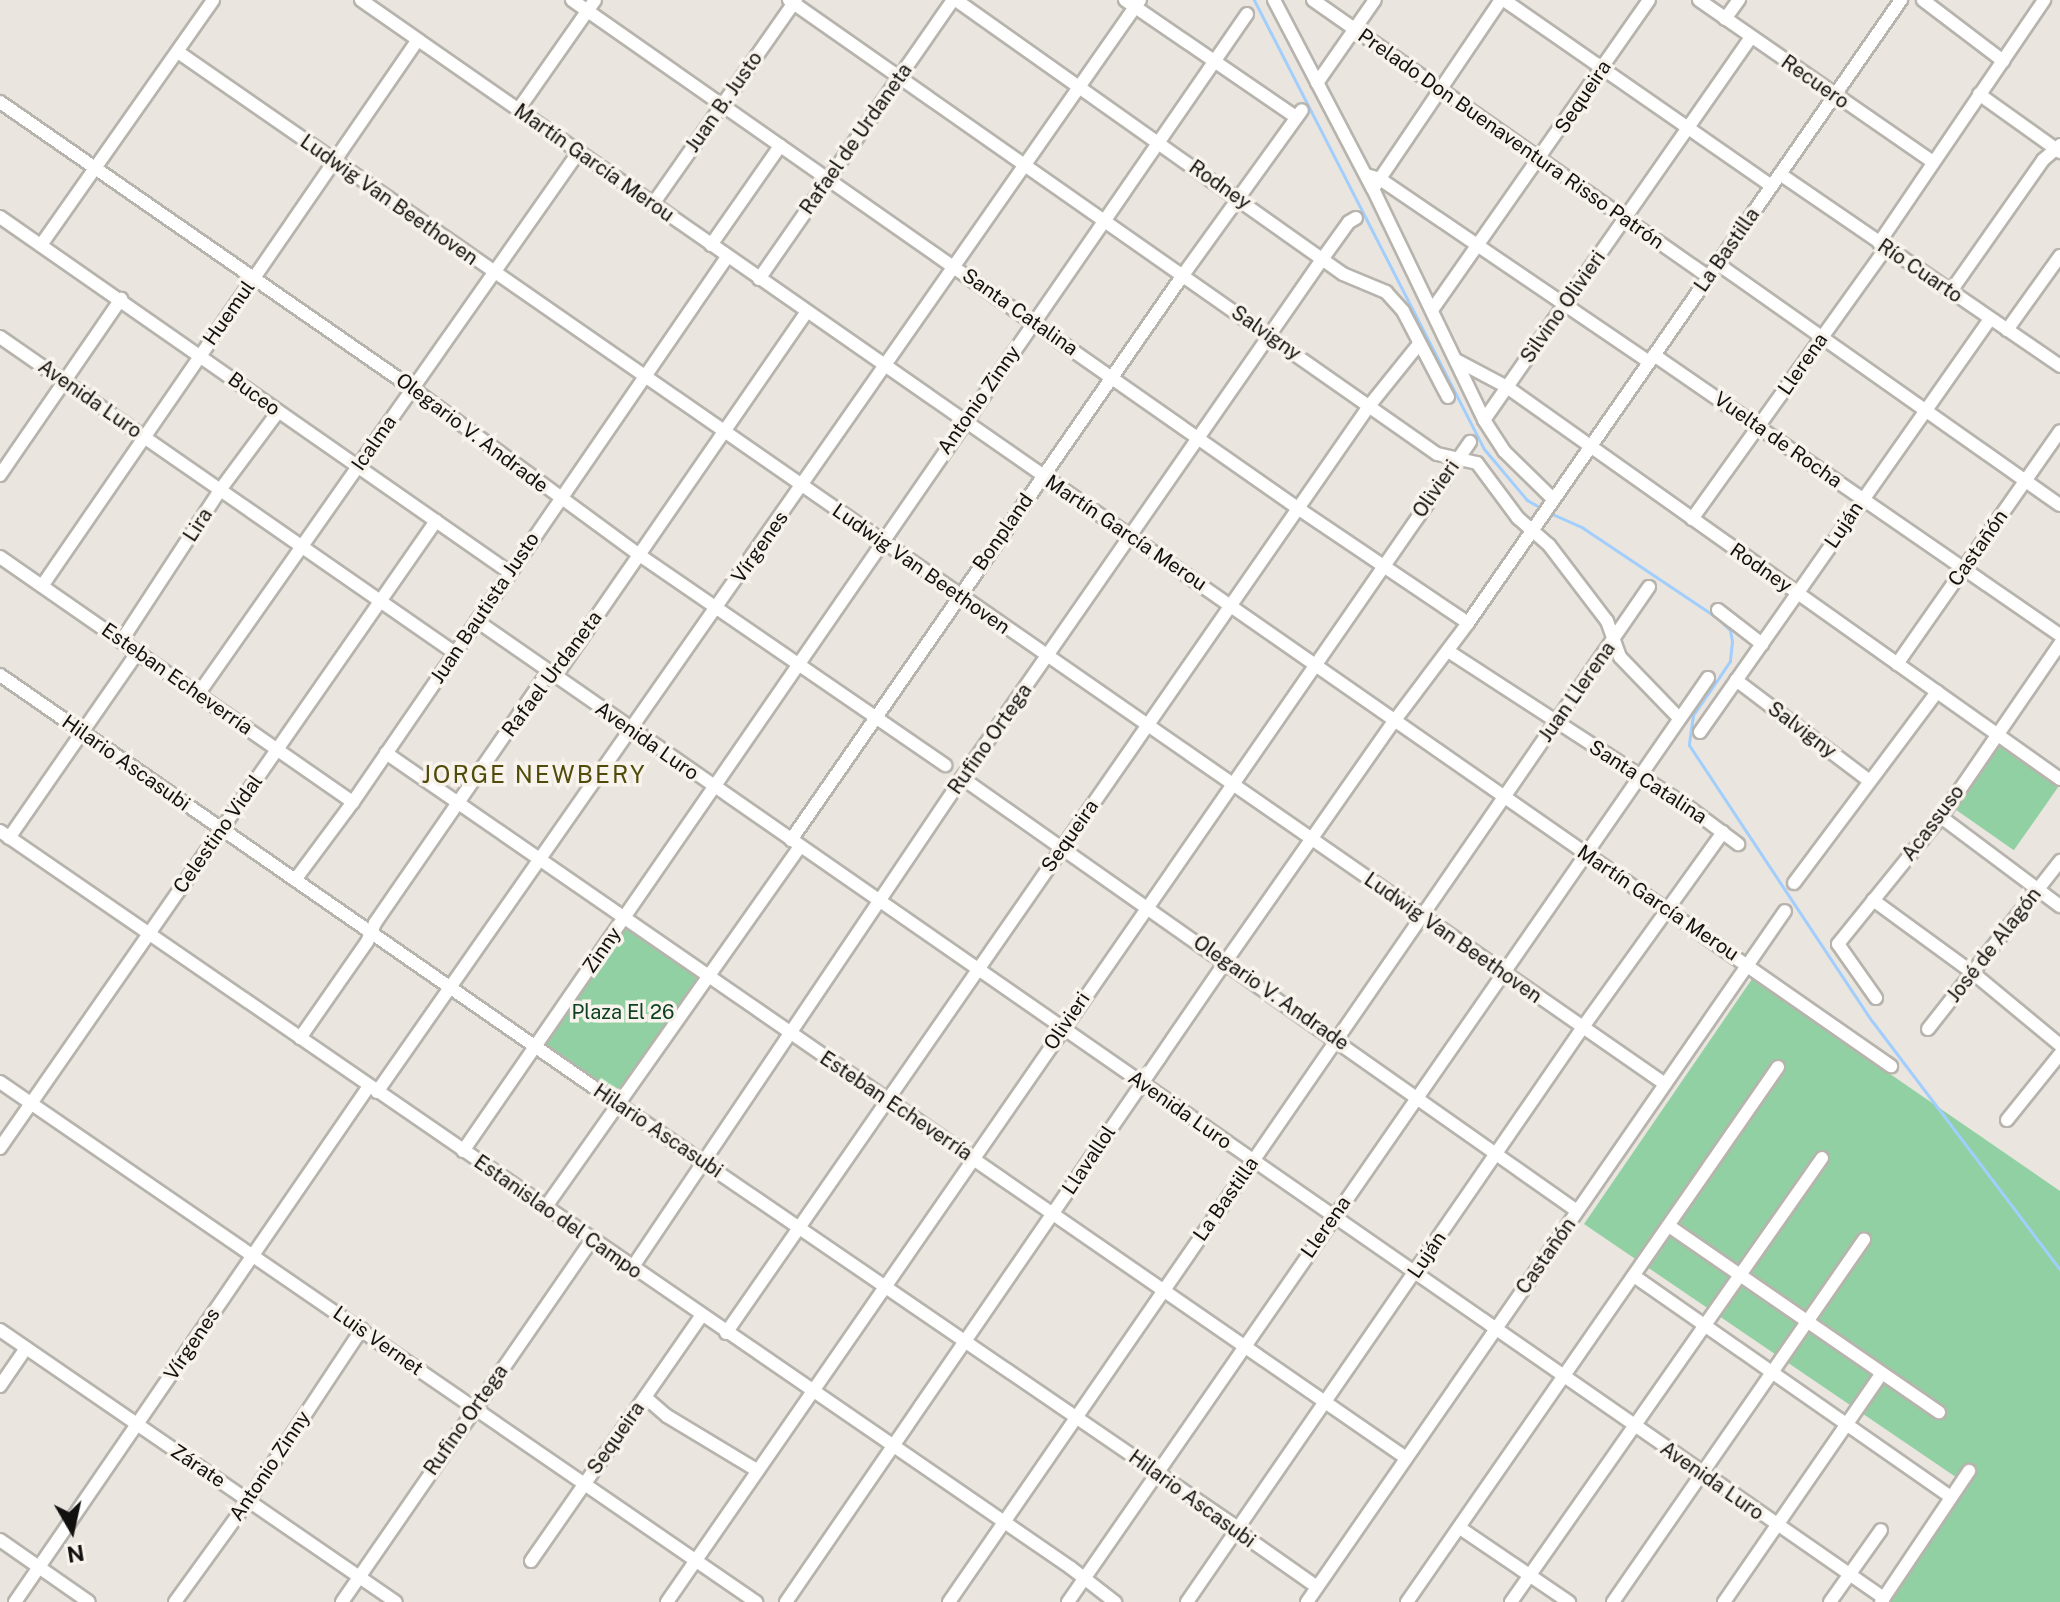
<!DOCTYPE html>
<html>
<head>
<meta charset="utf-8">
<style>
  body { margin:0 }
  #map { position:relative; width:2060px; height:1602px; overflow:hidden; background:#eae5df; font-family:"Public Sans",sans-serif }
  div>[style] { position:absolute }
  .green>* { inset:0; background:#91d0a2; transform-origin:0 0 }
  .stream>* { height:3px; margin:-1.5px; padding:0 1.5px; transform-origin:1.5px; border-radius:1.5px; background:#a1cefc }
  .roads { filter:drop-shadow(2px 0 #b7b3ad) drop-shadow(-2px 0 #b7b3ad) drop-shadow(0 2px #b7b3ad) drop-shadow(0 -2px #b7b3ad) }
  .minor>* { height:12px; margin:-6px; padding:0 6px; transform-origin:6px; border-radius:6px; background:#fff }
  span { translate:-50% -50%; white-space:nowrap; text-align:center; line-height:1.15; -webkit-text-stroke:7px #f8f3ec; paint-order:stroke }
  .street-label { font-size:20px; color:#13110f }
  .park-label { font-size:20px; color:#0c4222 }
  .quarter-label { font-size:24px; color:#514b0b; letter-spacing:2px }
  .north { position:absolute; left:32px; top:1490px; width:80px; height:80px; -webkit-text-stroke:6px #f8f3ec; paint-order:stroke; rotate:171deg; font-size:22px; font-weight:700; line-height:32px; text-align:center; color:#13110f }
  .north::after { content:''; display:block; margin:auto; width:28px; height:36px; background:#13110f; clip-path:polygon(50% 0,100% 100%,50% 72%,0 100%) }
</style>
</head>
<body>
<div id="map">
  <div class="green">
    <i style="left:1999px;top:746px;width:72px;height:77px;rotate:35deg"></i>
    <i style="left:627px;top:927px;width:90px;height:144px;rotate:35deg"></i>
    <i style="clip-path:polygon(1752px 979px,2060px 1191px,2060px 1602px,1891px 1602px,1969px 1486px,1584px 1224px)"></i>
  </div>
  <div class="stream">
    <i style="left:1254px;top:0;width:504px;rotate:62.88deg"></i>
    <i style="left:1484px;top:449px;width:67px;rotate:49.9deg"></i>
    <i style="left:1527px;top:500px;width:20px;rotate:30deg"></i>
    <i style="left:1550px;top:513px;width:36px;rotate:24deg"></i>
    <i style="left:1583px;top:528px;width:160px;rotate:33.8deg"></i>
    <i style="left:1716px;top:617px;width:19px;rotate:43deg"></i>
    <i style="left:1730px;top:630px;width:11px;rotate:80deg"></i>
    <i style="left:1732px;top:641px;width:20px;rotate:96deg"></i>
    <i style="left:1730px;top:661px;width:18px;rotate:124deg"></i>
    <i style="left:1720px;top:676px;width:47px;rotate:124.7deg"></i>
    <i style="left:1693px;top:715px;width:30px;rotate:98deg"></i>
    <i style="left:1689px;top:745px;width:331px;rotate:56.5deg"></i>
    <i style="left:1872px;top:1021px;width:312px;rotate:52.9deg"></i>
  </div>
  <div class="roads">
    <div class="minor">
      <i style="left:361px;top:0;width:1865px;rotate:34.87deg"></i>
      <i style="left:572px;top:0;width:887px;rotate:35deg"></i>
      <i style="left:1299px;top:509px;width:204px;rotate:34deg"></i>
      <i style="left:789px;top:0;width:791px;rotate:35.02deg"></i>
      <i style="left:1437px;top:454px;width:41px;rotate:12.7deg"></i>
      <i style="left:1477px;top:463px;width:69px;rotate:53.3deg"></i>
      <i style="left:1518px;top:518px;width:41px;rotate:41.1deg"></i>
      <i style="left:1549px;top:545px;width:96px;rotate:52.7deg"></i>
      <i style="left:1607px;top:621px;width:38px;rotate:70deg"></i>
      <i style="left:1620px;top:657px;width:85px;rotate:46deg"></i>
      <i style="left:956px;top:0;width:474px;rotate:35.3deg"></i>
      <i style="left:1343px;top:274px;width:47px;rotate:22.7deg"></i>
      <i style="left:1386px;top:292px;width:25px;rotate:48deg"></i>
      <i style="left:1403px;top:311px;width:97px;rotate:62.4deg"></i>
      <i style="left:1125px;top:0;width:207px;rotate:34.4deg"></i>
      <i style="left:1274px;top:0;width:213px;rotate:62.4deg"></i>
      <i style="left:1373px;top:189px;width:256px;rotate:64.3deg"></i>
      <i style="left:1484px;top:420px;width:37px;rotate:57deg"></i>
      <i style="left:1504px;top:451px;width:69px;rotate:44.4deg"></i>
      <i style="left:1313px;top:0;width:483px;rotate:35deg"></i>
      <i style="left:1504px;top:0;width:326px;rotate:34.8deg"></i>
      <i style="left:1699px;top:0;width:285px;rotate:34.7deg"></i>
      <i style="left:1923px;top:0;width:101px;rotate:37.3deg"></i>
      <i style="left:1725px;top:19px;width:24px;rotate:-54deg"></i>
      <i style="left:178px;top:52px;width:1810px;rotate:34.76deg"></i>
      <i style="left:1317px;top:83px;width:101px;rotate:-55.1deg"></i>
      <i style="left:1979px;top:94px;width:100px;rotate:35.6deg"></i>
      <i style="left:0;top:102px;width:502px;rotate:34.77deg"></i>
      <i style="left:412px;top:388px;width:280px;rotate:36.3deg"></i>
      <i style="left:638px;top:554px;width:373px;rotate:34.5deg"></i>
      <i style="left:518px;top:110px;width:134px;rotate:-55deg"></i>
      <i style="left:1780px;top:174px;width:340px;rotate:34.4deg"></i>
      <i style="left:1366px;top:175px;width:15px;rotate:16deg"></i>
      <i style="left:1380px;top:179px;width:325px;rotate:34.2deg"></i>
      <i style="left:1375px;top:186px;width:225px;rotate:-55.9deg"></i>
      <i style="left:653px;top:204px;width:249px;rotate:-55deg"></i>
      <i style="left:0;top:217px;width:621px;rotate:34.89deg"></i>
      <i style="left:1879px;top:243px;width:294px;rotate:-55.8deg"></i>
      <i style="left:41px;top:245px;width:299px;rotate:-54.9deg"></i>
      <i style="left:711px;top:245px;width:121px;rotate:-55.1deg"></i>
      <i style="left:1718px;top:264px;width:418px;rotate:35.2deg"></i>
      <i style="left:759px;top:279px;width:340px;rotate:-55.2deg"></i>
      <i style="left:1951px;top:291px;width:160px;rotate:-54.9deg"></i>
      <i style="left:2043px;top:160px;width:23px;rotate:-41deg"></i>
      <i style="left:1432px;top:310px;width:378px;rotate:-55deg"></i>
      <i style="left:2007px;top:330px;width:91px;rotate:-54.4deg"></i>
      <i style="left:0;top:337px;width:554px;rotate:34.78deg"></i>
      <i style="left:1654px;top:355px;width:493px;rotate:34.6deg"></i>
      <i style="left:1458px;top:361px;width:55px;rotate:28deg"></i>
      <i style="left:1507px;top:387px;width:678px;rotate:35.33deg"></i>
      <i style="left:1484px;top:420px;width:467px;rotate:-55.1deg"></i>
      <i style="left:0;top:475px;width:214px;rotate:-55.5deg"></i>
      <i style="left:1692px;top:519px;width:333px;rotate:-54.4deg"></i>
      <i style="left:0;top:557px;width:430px;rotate:34.8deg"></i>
      <i style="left:42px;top:586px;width:662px;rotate:-55.47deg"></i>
      <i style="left:1718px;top:610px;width:56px;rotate:37.7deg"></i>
      <i style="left:477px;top:621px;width:1713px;rotate:34.78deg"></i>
      <i style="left:122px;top:640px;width:179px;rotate:-56.8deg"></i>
      <i style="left:220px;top:490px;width:97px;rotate:-53.4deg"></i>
      <i style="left:1448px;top:651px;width:285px;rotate:33deg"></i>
      <i style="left:1687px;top:806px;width:64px;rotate:36.7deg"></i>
      <i style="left:1897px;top:664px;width:284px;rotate:-55deg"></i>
      <i style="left:0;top:675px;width:752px;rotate:34.77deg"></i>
      <i style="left:618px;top:1104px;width:744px;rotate:34.37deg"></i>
      <i style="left:1232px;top:1524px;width:16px;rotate:45deg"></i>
      <i style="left:1243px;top:1535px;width:90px;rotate:35.1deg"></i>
      <i style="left:1736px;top:680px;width:166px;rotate:37.1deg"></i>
      <i style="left:199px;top:693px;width:660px;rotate:-54.94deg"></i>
      <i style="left:1700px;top:732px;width:505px;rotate:-54.92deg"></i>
      <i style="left:386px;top:753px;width:1240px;rotate:34.65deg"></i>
      <i style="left:962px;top:778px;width:752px;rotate:35.15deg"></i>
      <i style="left:1941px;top:817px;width:149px;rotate:36.8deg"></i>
      <i style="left:0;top:831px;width:1300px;rotate:34.53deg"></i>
      <i style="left:1071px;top:1568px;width:56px;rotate:37.7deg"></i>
      <i style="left:9px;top:838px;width:226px;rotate:-55.3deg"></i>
      <i style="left:791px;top:840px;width:688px;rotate:-55.25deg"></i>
      <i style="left:1183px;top:275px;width:203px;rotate:-54.2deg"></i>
      <i style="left:295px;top:880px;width:97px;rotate:-53.4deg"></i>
      <i style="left:353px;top:802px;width:661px;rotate:-55.54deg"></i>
      <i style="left:1794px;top:883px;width:239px;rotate:-53.2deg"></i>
      <i style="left:1873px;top:900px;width:124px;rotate:36.1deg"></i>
      <i style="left:1973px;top:973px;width:113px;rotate:39.6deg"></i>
      <i style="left:1876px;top:998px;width:66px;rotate:-125.1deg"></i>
      <i style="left:1838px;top:944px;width:164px;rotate:-51deg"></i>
      <i style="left:1941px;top:817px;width:210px;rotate:-55.5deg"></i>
      <i style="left:1928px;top:1029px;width:214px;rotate:-51.8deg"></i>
      <i style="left:300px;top:1038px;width:117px;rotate:-55.1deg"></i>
      <i style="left:367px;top:942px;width:21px;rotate:-67deg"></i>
      <i style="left:375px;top:923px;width:294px;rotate:-55.4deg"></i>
      <i style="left:542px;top:681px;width:23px;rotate:-34deg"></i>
      <i style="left:561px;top:668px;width:433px;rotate:-55.4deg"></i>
      <i style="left:0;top:1082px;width:918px;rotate:34.52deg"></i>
      <i style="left:377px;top:1092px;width:1332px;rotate:-55.06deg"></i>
      <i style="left:2007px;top:1120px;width:85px;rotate:-51.2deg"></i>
      <i style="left:0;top:1148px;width:764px;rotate:-55.19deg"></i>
      <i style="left:463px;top:1151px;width:1381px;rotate:-55.41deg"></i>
      <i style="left:545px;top:1208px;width:443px;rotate:-54.8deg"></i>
      <i style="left:1669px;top:1226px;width:328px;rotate:34.6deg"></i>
      <i style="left:632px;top:1268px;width:591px;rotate:-56.04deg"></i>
      <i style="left:962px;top:778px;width:633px;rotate:-55.23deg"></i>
      <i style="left:1323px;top:258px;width:44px;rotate:-54.2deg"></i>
      <i style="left:1349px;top:222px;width:8px;rotate:-30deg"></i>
      <i style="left:1634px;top:1276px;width:386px;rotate:34.9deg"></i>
      <i style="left:0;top:1330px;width:480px;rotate:34.5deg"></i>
      <i style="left:726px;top:1333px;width:1128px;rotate:-55.25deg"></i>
      <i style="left:1369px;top:406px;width:80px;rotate:-51.1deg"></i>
      <i style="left:0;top:1386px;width:46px;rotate:-55.6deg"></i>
      <i style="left:645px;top:1397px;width:29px;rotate:41deg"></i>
      <i style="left:667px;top:1416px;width:106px;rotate:31.1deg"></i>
      <i style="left:1460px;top:1528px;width:132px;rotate:34.2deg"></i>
      <i style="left:0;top:1540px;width:108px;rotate:34.9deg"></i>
      <i style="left:531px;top:1561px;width:298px;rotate:-55.2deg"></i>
      <i style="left:15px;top:1602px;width:626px;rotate:-55.55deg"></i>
      <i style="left:175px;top:1602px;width:125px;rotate:-54.1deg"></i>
      <i style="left:248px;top:1501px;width:206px;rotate:-56.5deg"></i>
      <i style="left:342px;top:1602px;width:440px;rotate:-55.4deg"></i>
      <i style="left:667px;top:1602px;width:1411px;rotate:-55.31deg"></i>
      <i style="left:786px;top:1602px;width:777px;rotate:-55.53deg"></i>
      <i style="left:1226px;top:961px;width:294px;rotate:-55deg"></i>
      <i style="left:1395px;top:720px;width:121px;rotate:-53deg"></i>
      <i style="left:1468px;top:623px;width:759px;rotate:-55.2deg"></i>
      <i style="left:949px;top:1602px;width:1233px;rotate:-55.41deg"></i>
      <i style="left:1068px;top:1602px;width:1124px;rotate:-55.29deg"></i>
      <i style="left:1187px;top:1602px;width:698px;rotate:-55.44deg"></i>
      <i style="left:1583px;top:1027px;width:240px;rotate:-54.3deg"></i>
      <i style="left:1307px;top:1602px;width:840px;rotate:-55.33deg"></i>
      <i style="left:1407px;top:1602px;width:651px;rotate:-55.26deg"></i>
      <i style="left:1511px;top:1602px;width:542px;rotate:-54.99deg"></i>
      <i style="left:1613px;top:1602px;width:441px;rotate:-55.3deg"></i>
      <i style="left:1724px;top:1602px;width:277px;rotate:-55.4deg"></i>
      <i style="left:1830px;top:1602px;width:88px;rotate:-54.7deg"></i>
      <i style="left:1881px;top:1602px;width:158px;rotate:-56.1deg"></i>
    </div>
  </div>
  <div class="street-label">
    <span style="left:1815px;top:82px;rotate:35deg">Recuero</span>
    <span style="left:1583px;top:97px;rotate:-56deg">Sequeira</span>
    <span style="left:724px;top:102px;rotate:-55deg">Juan B. Justo</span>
    <span style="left:856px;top:139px;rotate:-55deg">Rafael de Urdaneta</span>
    <span style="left:1511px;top:139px;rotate:35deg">Prelado Don Buenaventura Risso Patrón</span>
    <span style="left:594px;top:163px;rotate:35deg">Martín García Merou</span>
    <span style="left:1220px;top:185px;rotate:35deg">Rodney</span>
    <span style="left:389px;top:200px;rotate:35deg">Ludwig Van Beethoven</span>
    <span style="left:1727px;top:250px;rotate:-55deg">La Bastilla</span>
    <span style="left:1920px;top:271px;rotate:34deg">Río Cuarto</span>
    <span style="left:1563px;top:307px;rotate:-55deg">Silvino Olivieri</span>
    <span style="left:1020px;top:312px;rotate:35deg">Santa Catalina</span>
    <span style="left:229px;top:313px;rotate:-55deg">Huemul</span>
    <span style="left:1266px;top:333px;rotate:35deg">Salvigny</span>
    <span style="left:1803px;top:364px;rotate:-55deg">Llerena</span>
    <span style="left:254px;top:394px;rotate:36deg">Buceo</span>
    <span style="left:90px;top:399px;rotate:35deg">Avenida Luro</span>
    <span style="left:979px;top:400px;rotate:-55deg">Antonio Zinny</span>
    <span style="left:472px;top:433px;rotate:37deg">Olegario V. Andrade</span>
    <span style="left:1778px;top:440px;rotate:35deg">Vuelta de Rocha</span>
    <span style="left:374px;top:443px;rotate:-55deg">Icalma</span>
    <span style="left:1436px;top:489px;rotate:-55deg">Olivieri</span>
    <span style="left:198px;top:525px;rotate:-57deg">Lira</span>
    <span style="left:1844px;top:525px;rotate:-56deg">Luján</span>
    <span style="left:1003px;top:532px;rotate:-55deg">Bonpland</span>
    <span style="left:1126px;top:533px;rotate:34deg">Martín García Merou</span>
    <span style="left:760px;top:547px;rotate:-55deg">Vírgenes</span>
    <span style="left:1978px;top:548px;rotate:-55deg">Castañón</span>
    <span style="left:1761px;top:568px;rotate:35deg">Rodney</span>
    <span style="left:921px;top:569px;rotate:35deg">Ludwig Van Beethoven</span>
    <span style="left:485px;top:608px;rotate:-56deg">Juan Bautista Justo</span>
    <span style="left:552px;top:674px;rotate:-53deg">Rafael Urdaneta</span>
    <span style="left:177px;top:679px;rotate:35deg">Esteban Echeverría</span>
    <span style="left:1577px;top:692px;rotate:-55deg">Juan Llerena</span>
    <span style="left:1802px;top:730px;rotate:37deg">Salvigny</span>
    <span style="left:990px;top:739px;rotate:-55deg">Rufino Ortega</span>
    <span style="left:647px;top:741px;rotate:35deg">Avenida Luro</span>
    <span style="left:126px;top:763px;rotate:35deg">Hilario Ascasubi</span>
    <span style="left:1648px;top:782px;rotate:33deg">Santa Catalina</span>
    <span style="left:1933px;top:823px;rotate:-53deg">Acassuso</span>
    <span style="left:218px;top:834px;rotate:-55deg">Celestino Vidal</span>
    <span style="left:1070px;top:836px;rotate:-55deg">Sequeira</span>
    <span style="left:1658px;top:903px;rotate:34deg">Martín García Merou</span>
    <span style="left:1453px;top:938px;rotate:35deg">Ludwig Van Beethoven</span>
    <span style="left:1994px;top:945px;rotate:-52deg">José de Alagón</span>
    <span style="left:602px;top:950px;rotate:-55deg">Zinny</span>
    <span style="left:1271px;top:993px;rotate:35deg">Olegario V. Andrade</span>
    <span style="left:1067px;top:1021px;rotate:-56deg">Olivieri</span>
    <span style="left:896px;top:1106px;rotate:34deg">Esteban Echeverría</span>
    <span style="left:1180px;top:1110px;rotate:35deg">Avenida Luro</span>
    <span style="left:658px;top:1131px;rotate:34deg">Hilario Ascasubi</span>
    <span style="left:1089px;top:1160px;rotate:-56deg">Llavallol</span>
    <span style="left:1226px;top:1199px;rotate:-55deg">La Bastilla</span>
    <span style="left:558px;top:1217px;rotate:35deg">Estanislao del Campo</span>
    <span style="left:1326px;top:1227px;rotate:-55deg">Llerena</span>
    <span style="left:1427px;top:1255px;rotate:-56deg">Luján</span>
    <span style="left:1546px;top:1256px;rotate:-55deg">Castañón</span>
    <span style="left:378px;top:1341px;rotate:35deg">Luis Vernet</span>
    <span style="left:192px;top:1344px;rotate:-56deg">Vírgenes</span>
    <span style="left:466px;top:1420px;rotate:-55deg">Rufino Ortega</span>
    <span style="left:616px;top:1438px;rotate:-55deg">Sequeira</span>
    <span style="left:198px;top:1466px;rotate:34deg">Zárate</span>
    <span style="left:270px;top:1466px;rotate:-56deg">Antonio Zinny</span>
    <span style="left:1712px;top:1481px;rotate:35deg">Avenida Luro</span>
    <span style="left:1192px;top:1499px;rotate:36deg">Hilario Ascasubi</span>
  </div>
  <div class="park-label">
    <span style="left:623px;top:1012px">Plaza El 26</span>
  </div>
  <div class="quarter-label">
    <span style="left:534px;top:775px">JORGE NEWBERY</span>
  </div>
  <div class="north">N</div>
</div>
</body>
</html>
